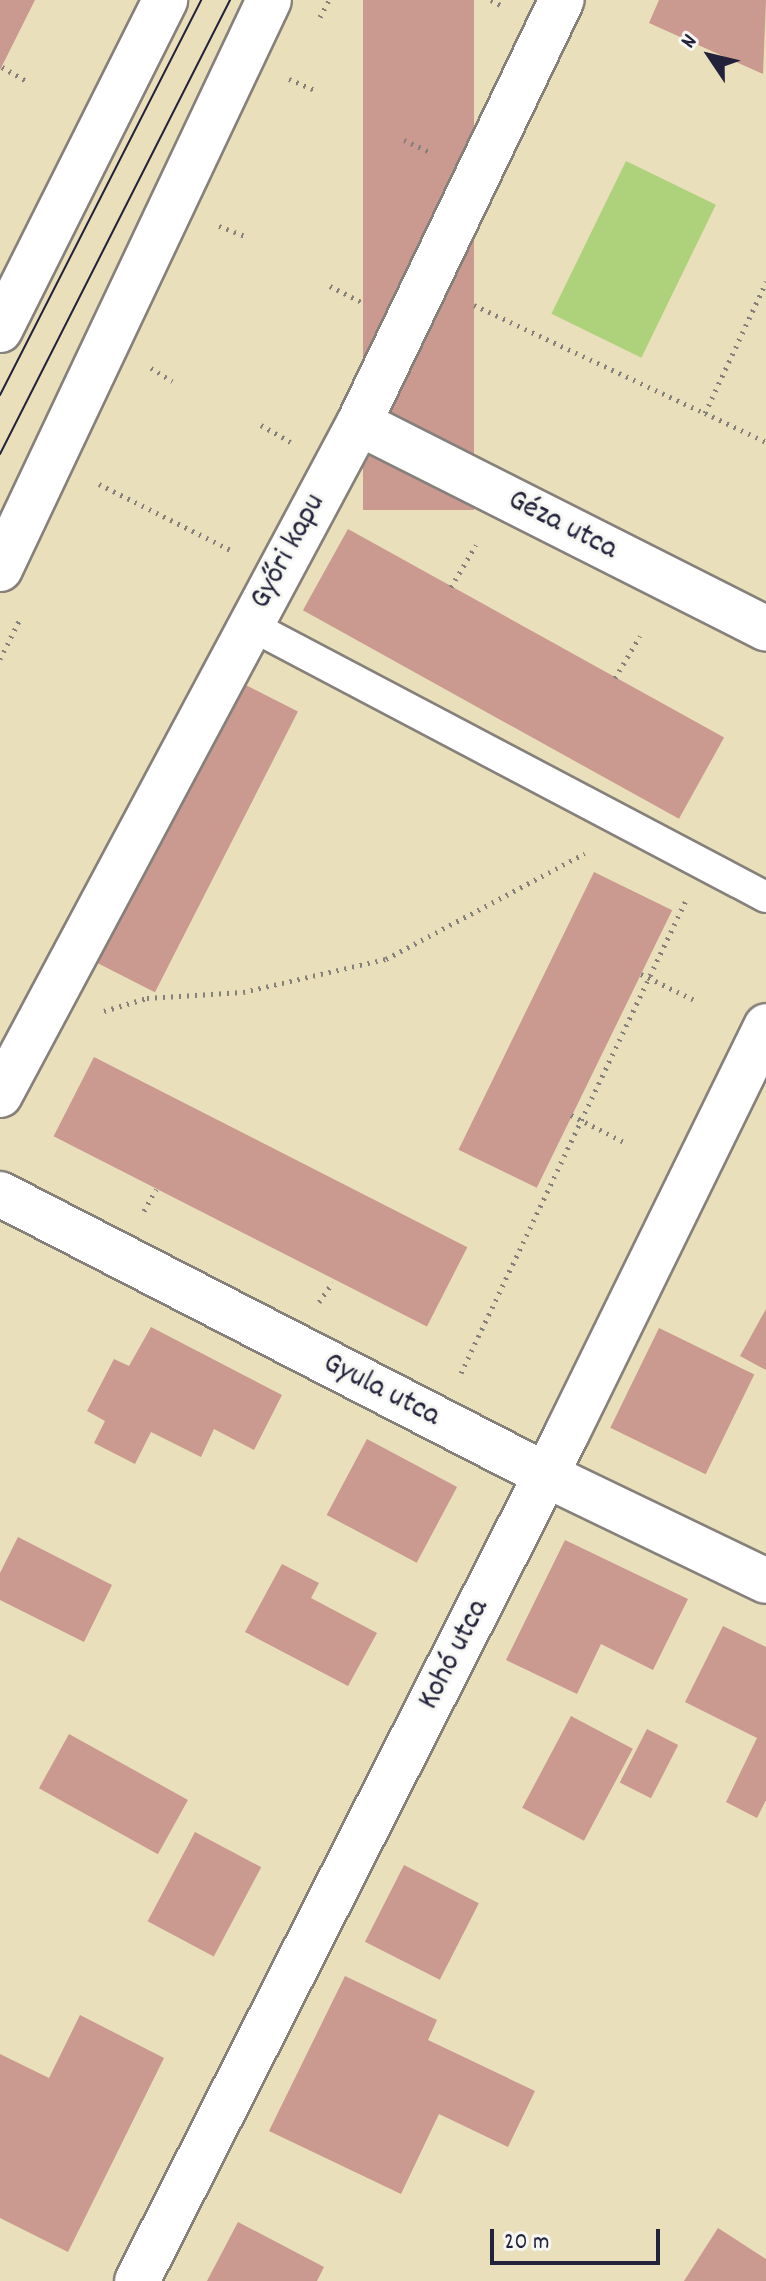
<!DOCTYPE html>
<html>
<head>
<meta charset="utf-8">
<style>
  body { margin:0 }
  #map { position:relative; width:766px; height:2281px; overflow:hidden; background:#eadfbb; font-family:Dekko,sans-serif }
  div>[style] { position:absolute }
  .green>* { inset:0; background:#aed27b; transform-origin:0 0 }
  .building>* { inset:0; background:#ca998f; transform-origin:0 0 }
  .path>* { height:5px; margin-top:-2.5px; transform-origin:0; background:repeating-linear-gradient(90deg,#86807b 0 2px,transparent 0 8px) }
  .roads { filter:drop-shadow(2px 0 #86807b) drop-shadow(-2px 0 #86807b) drop-shadow(0 2px #86807b) drop-shadow(0 -2px #86807b) }
  .service>* { height:30px; margin:-15px; padding:0 15px; transform-origin:15px; border-radius:15px; background:#fff }
  .minor>* { height:44px; margin:-22px; padding:0 22px; transform-origin:22px; border-radius:22px; background:#fff }
  .tertiary>* { height:44px; margin:-22px; padding:0 22px; transform-origin:22px; border-radius:22px; background:#fff }
  .tram>* { height:2px; margin:-1px; padding:0 1px; transform-origin:1px; border-radius:1px; background:#22223b }
  span { translate:-50% -50%; white-space:nowrap; text-align:center; line-height:1.15; -webkit-text-stroke:6px #f6f6f2; paint-order:stroke }
  .street-label { font-size:32px; color:#22223b }
  .north { position:absolute; left:670px; top:16px; width:80px; height:80px; -webkit-text-stroke:6px #f6f6f2; paint-order:stroke; rotate:305deg; font-size:22px; font-weight:700; line-height:32px; text-align:center; color:#22223b }
  .north::after { content:''; display:block; margin:auto; width:28px; height:36px; background:#22223b; clip-path:polygon(50% 0,100% 100%,50% 72%,0 100%) }
  .scale { position:absolute; left:490px; top:2229px; width:170px; height:36px; box-sizing:border-box; border:4px solid #22223b; border-top:0; padding-left:10px; font-size:24px; line-height:28px; white-space:nowrap; color:#22223b; -webkit-text-stroke:6px #f6f6f2; paint-order:stroke }
</style>
</head>
<body>
<div id="map">
  <div class="green">
    <i style="left:626px;top:161px;width:100px;height:170px;rotate:26deg"></i>
  </div>
  <div class="building">
    <i style="clip-path:polygon(0 0,35px 0,0 70px)"></i>
    <i style="left:363px;top:0;width:111px;height:510px"></i>
    <i style="clip-path:polygon(659px 0,766px 0,763px 74px,649px 23px)"></i>
    <i style="left:348px;top:529px;width:430px;height:93px;rotate:29deg"></i>
    <i style="left:232px;top:678px;width:74px;height:315px;rotate:27deg"></i>
    <i style="left:594px;top:872px;width:87px;height:309px;rotate:26deg"></i>
    <i style="left:94px;top:1057px;width:419px;height:89px;rotate:27deg"></i>
    <i style="clip-path:polygon(766px 1309px,766px 1370px,740px 1356px)"></i>
    <i style="clip-path:polygon(151px 1327px,282px 1395px,254px 1450px,214px 1429px,201px 1457px,151px 1432px,135px 1464px,94px 1443px,105px 1421px,87px 1411px,114px 1359px,129px 1366px)"></i>
    <i style="left:659px;top:1328px;width:106px;height:111px;rotate:26deg"></i>
    <i style="left:367px;top:1439px;width:102px;height:86px;rotate:28deg"></i>
    <i style="clip-path:polygon(18px 1537px,112px 1585px,84px 1642px,0 1600px,0 1573px)"></i>
    <i style="clip-path:polygon(565px 1540px,688px 1599px,653px 1670px,601px 1644px,577px 1694px,506px 1660px)"></i>
    <i style="clip-path:polygon(282px 1564px,319px 1583px,311px 1598px,377px 1633px,348px 1686px,245px 1632px)"></i>
    <i style="clip-path:polygon(723px 1626px,766px 1647px,766px 1800px,757px 1818px,726px 1802px,757px 1738px,685px 1702px)"></i>
    <i style="left:571px;top:1716px;width:70px;height:104px;rotate:28deg"></i>
    <i style="left:647px;top:1729px;width:35px;height:60px;rotate:27deg"></i>
    <i style="left:69px;top:1734px;width:136px;height:62px;rotate:29deg"></i>
    <i style="left:195px;top:1832px;width:75px;height:101px;rotate:28deg"></i>
    <i style="left:404px;top:1865px;width:84px;height:86px;rotate:27deg"></i>
    <i style="clip-path:polygon(345px 1976px,437px 2020px,428px 2040px,535px 2091px,508px 2147px,439px 2114px,401px 2194px,269px 2131px)"></i>
    <i style="clip-path:polygon(80px 2015px,164px 2058px,68px 2252px,0 2218px,0 2054px,49px 2078px)"></i>
    <i style="clip-path:polygon(238px 2222px,324px 2267px,317px 2281px,207px 2281px)"></i>
    <i style="clip-path:polygon(718px 2228px,766px 2259px,766px 2281px,684px 2281px)"></i>
  </div>
  <div class="path">
    <i style="left:491px;top:0;width:15px;rotate:28deg"></i>
    <i style="left:320px;top:17px;width:19px;rotate:-62deg"></i>
    <i style="left:2px;top:67px;width:30px;rotate:30deg"></i>
    <i style="left:289px;top:79px;width:30px;rotate:23deg"></i>
    <i style="left:404px;top:140px;width:31px;rotate:25deg"></i>
    <i style="left:219px;top:226px;width:28px;rotate:21deg"></i>
    <i style="left:330px;top:286px;width:35px;rotate:27deg"></i>
    <i style="left:474px;top:305px;width:255px;rotate:25.1deg"></i>
    <i style="left:705px;top:413px;width:145px;rotate:-65deg"></i>
    <i style="left:151px;top:368px;width:25px;rotate:32deg"></i>
    <i style="left:705px;top:413px;width:68px;rotate:25.4deg"></i>
    <i style="left:261px;top:425px;width:34px;rotate:30deg"></i>
    <i style="left:99px;top:484px;width:150px;rotate:26.6deg"></i>
    <i style="left:451px;top:587px;width:49px;rotate:-59.2deg"></i>
    <i style="left:0;top:659px;width:47px;rotate:-63.4deg"></i>
    <i style="left:615px;top:678px;width:49px;rotate:-59.2deg"></i>
    <i style="left:641px;top:974px;width:61px;rotate:26.1deg"></i>
    <i style="left:104px;top:1011px;width:45px;rotate:-16.8deg"></i>
    <i style="left:147px;top:998px;width:96px;rotate:-3.6deg"></i>
    <i style="left:243px;top:992px;width:147px;rotate:-13deg"></i>
    <i style="left:386px;top:959px;width:225px;rotate:-28deg"></i>
    <i style="left:571px;top:1115px;width:62px;rotate:27deg"></i>
    <i style="left:144px;top:1211px;width:25px;rotate:-61deg"></i>
    <i style="left:319px;top:1302px;width:24px;rotate:-55deg"></i>
    <i style="left:461px;top:1373px;width:522px;rotate:-64.56deg"></i>
  </div>
  <div class="roads">
    <div class="service">
      <i style="left:250px;top:625px;width:583px;rotate:27.8deg"></i>
    </div>
    <div class="minor">
      <i style="left:359px;top:423px;width:456px;rotate:26.8deg"></i>
      <i style="left:0;top:1095px;width:762px;rotate:-61.89deg"></i>
      <i style="left:359px;top:423px;width:469px;rotate:-64.4deg"></i>
      <i style="left:0;top:1194px;width:614px;rotate:27.23deg"></i>
      <i style="left:546px;top:1475px;width:244px;rotate:25.7deg"></i>
      <i style="left:137px;top:2281px;width:951px;rotate:-63.11deg"></i>
      <i style="left:567px;top:1433px;width:453px;rotate:-63.9deg"></i>
    </div>
    <div class="tertiary">
      <i style="left:0;top:330px;width:369px;rotate:-63.4deg"></i>
      <i style="left:0;top:569px;width:629px;rotate:-64.7deg"></i>
    </div>
  </div>
  <div class="tram">
    <i style="left:0;top:395px;width:443px;rotate:-63deg"></i>
    <i style="left:0;top:454px;width:509px;rotate:-63.13deg"></i>
  </div>
  <div class="street-label">
    <span style="left:562px;top:526px;rotate:27deg">Géza utca</span>
    <span style="left:289px;top:552px;rotate:-62deg">Győri kapu</span>
    <span style="left:381px;top:1391px;rotate:27deg">Gyula utca</span>
    <span style="left:455px;top:1655px;rotate:-63deg">Kohó utca</span>
  </div>
  <div class="north">N</div>
  <div class="scale">20 m</div>
</div>
</body>
</html>
